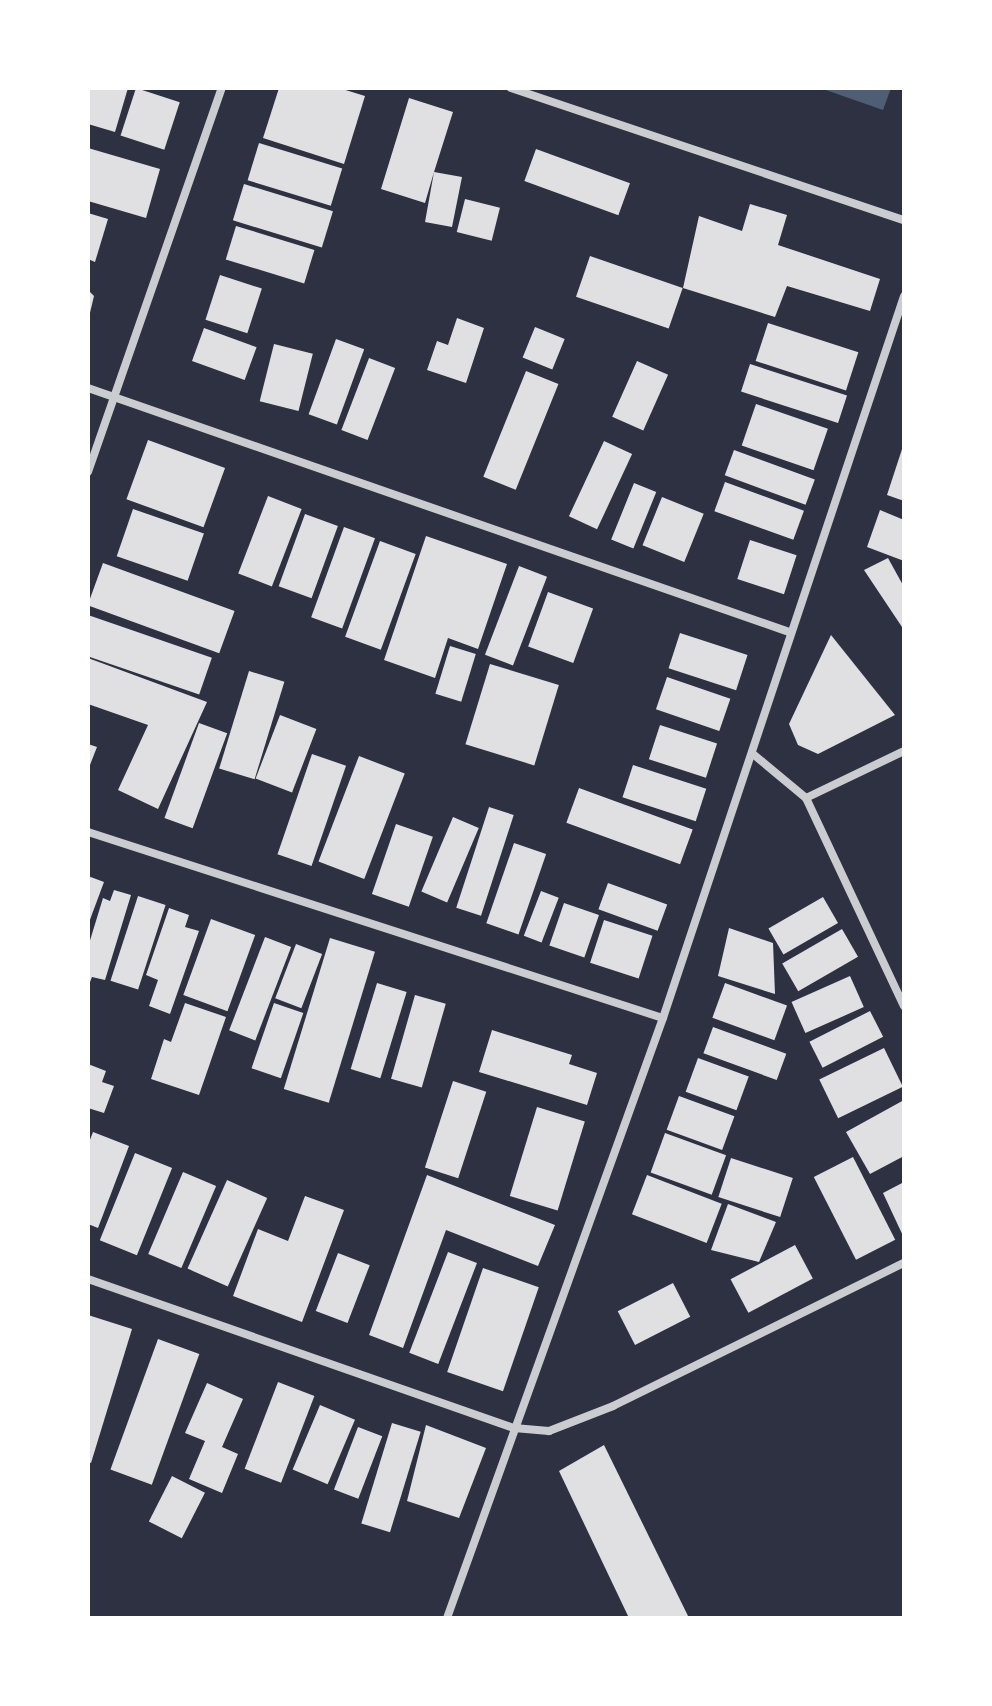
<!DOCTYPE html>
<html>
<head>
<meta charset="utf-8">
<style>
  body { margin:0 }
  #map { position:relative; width:992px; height:1706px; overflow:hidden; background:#2d3142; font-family:"DejaVu Sans",sans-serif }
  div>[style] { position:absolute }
  .water>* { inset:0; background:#4f5d75 }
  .building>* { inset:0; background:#e0e0e3; transform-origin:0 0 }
  .minor>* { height:8px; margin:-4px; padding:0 4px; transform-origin:4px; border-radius:4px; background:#caccd0 }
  span { translate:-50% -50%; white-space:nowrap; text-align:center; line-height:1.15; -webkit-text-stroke:8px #fff; paint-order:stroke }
  .frame { position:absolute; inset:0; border:90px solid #fff; pointer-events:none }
</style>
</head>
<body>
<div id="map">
  <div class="water">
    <i style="clip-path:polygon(820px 88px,891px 88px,883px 110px)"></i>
  </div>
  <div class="building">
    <i style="clip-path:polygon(88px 88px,128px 88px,115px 132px,88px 124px)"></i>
    <i style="left:136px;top:88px;width:46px;height:50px;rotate:18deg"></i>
    <i style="clip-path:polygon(279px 88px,339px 88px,365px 96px,344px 164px,263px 138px)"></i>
    <i style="clip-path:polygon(409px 98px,453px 112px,434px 172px,462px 177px,452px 227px,425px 222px,434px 172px,425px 203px,381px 189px)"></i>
    <i style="left:259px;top:143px;width:87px;height:39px;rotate:17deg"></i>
    <i style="clip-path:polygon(88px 148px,160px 169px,146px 218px,88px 201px)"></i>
    <i style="left:536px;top:149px;width:100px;height:34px;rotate:20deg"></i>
    <i style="left:244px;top:184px;width:93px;height:38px;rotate:17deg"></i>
    <i style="left:465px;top:199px;width:36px;height:34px;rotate:14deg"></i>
    <i style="clip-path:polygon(750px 204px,787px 215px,778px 245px,880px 279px,870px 311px,787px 286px,775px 317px,683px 288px,699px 216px,742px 231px)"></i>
    <i style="clip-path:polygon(88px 213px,108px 219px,95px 262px,88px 259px)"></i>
    <i style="left:236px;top:226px;width:82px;height:35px;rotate:17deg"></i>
    <i style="left:590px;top:256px;width:98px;height:43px;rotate:19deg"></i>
    <i style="left:220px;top:275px;width:44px;height:47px;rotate:18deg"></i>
    <i style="clip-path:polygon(88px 290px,94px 296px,89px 317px,88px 317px)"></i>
    <i style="clip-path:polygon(457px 318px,484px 328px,466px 383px,427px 370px,437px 341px,448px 345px)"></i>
    <i style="left:768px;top:323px;width:95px;height:40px;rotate:18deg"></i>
    <i style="left:535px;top:327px;width:32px;height:33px;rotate:22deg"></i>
    <i style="left:204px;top:328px;width:56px;height:35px;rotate:20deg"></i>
    <i style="left:336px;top:339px;width:30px;height:80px;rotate:20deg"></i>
    <i style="left:274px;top:344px;width:40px;height:59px;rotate:14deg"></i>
    <i style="left:369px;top:358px;width:28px;height:77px;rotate:21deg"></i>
    <i style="left:637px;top:361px;width:34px;height:61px;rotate:24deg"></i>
    <i style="left:750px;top:364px;width:102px;height:29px;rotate:18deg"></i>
    <i style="left:526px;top:371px;width:35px;height:114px;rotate:22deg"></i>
    <i style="left:756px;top:404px;width:76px;height:44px;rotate:19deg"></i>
    <i style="left:148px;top:440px;width:82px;height:63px;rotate:20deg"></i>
    <i style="left:604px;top:441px;width:31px;height:83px;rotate:25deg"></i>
    <i style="clip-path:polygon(904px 443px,904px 501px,887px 495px)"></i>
    <i style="left:734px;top:450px;width:86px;height:27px;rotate:20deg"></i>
    <i style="left:725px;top:482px;width:84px;height:31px;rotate:20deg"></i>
    <i style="left:634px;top:483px;width:24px;height:61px;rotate:22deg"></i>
    <i style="left:268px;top:496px;width:36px;height:83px;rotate:21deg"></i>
    <i style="left:662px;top:497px;width:45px;height:52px;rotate:22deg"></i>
    <i style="left:133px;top:509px;width:75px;height:50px;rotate:19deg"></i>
    <i style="clip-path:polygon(880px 510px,904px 520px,904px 561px,867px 547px)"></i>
    <i style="left:305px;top:514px;width:35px;height:77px;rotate:20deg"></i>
    <i style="left:344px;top:527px;width:33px;height:96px;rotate:20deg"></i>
    <i style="clip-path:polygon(426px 536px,507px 564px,478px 649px,448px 638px,435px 678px,384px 660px)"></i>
    <i style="left:750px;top:540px;width:49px;height:41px;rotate:18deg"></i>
    <i style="left:380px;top:541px;width:38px;height:102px;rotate:20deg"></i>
    <i style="clip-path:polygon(888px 558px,904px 587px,904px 630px,864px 570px)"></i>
    <i style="left:103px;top:563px;width:140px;height:45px;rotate:20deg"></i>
    <i style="left:519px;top:566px;width:30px;height:95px;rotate:21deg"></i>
    <i style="left:548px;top:592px;width:48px;height:58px;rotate:20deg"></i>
    <i style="left:88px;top:615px;width:131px;height:39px;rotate:19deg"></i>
    <i style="left:680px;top:633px;width:71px;height:37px;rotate:18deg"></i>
    <i style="clip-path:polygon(831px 635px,895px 715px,818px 754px,798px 745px,789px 724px)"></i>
    <i style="left:450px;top:646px;width:27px;height:50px;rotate:17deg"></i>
    <i style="clip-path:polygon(88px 658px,207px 702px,158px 809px,118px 790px,148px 725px,88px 704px)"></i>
    <i style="left:490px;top:664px;width:72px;height:84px;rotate:17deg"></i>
    <i style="left:249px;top:671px;width:37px;height:102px;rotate:17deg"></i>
    <i style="left:667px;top:677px;width:67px;height:34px;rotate:19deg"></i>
    <i style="left:280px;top:715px;width:39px;height:68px;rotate:21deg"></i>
    <i style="left:199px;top:723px;width:30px;height:101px;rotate:20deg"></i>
    <i style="left:660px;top:725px;width:60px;height:36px;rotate:18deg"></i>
    <i style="clip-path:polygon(88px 744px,97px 747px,88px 770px)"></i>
    <i style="left:312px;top:754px;width:36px;height:106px;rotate:19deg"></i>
    <i style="left:359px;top:756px;width:49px;height:113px;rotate:21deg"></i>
    <i style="left:633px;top:765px;width:77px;height:34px;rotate:18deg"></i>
    <i style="left:579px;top:788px;width:121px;height:37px;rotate:20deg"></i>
    <i style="left:489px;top:807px;width:26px;height:106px;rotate:18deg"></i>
    <i style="left:453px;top:817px;width:28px;height:81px;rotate:23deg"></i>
    <i style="left:396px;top:824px;width:39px;height:74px;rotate:19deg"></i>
    <i style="left:514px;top:843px;width:34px;height:85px;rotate:19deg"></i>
    <i style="clip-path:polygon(88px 876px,104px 882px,88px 925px)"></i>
    <i style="left:608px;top:883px;width:63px;height:28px;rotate:20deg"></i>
    <i style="clip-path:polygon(114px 890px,131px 895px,105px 980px,92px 977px,88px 987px,88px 947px,103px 898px,110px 901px)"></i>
    <i style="left:541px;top:891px;width:19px;height:48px;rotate:21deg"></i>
    <i style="left:138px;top:896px;width:29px;height:89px;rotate:18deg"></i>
    <i style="left:823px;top:897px;width:30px;height:63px;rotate:60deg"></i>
    <i style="left:564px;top:903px;width:37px;height:45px;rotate:19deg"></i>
    <i style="clip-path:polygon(169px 908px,189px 915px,185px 927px,199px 931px,170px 1014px,149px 1006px,158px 980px,146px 975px)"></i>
    <i style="left:211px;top:919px;width:47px;height:81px;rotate:20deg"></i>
    <i style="left:604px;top:920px;width:51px;height:45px;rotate:18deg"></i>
    <i style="clip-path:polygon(729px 928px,773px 943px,775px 994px,718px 976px)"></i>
    <i style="left:842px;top:929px;width:32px;height:69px;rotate:60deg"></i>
    <i style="left:265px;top:937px;width:28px;height:100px;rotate:21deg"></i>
    <i style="left:330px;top:938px;width:47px;height:158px;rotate:17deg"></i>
    <i style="left:296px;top:944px;width:28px;height:58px;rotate:21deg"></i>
    <i style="left:850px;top:976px;width:34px;height:64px;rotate:66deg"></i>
    <i style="left:377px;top:983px;width:31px;height:90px;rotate:17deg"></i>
    <i style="left:725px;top:983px;width:66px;height:37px;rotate:20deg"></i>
    <i style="left:415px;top:995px;width:32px;height:87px;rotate:16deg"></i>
    <i style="clip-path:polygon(185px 1003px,226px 1017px,199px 1095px,151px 1079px,164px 1039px,171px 1042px)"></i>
    <i style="left:274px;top:1003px;width:31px;height:69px;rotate:19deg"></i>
    <i style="left:870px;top:1011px;width:29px;height:68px;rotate:63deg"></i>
    <i style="left:713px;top:1027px;width:78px;height:28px;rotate:20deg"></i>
    <i style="clip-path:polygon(492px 1030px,572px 1055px,569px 1064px,597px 1073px,587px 1105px,479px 1072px)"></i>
    <i style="left:884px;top:1048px;width:43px;height:72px;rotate:64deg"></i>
    <i style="left:698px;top:1058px;width:54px;height:36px;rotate:20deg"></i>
    <i style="clip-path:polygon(88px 1064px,106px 1071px,102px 1082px,114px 1086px,104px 1113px,88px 1108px)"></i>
    <i style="left:453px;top:1081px;width:35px;height:91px;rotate:18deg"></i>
    <i style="left:679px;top:1096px;width:59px;height:36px;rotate:20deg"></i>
    <i style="clip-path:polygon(904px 1100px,904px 1156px,870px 1174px,846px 1132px)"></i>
    <i style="left:537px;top:1107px;width:50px;height:93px;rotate:17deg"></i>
    <i style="clip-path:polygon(93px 1132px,129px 1146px,98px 1228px,88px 1224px,88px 1145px)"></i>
    <i style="left:665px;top:1133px;width:65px;height:42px;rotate:20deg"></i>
    <i style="left:135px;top:1153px;width:40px;height:94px;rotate:22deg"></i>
    <i style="left:853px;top:1157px;width:93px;height:44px;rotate:63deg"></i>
    <i style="left:731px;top:1158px;width:65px;height:41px;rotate:18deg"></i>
    <i style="left:183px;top:1172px;width:36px;height:89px;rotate:23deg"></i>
    <i style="clip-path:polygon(427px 1175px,555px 1225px,538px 1266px,446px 1230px,403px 1348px,369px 1335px)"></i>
    <i style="left:647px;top:1175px;width:80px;height:42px;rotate:21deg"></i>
    <i style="left:227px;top:1180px;width:44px;height:97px;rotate:24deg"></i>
    <i style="clip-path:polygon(904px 1182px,904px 1238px,883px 1193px)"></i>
    <i style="clip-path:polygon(305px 1196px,344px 1210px,302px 1322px,233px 1296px,258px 1229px,288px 1241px)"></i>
    <i style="clip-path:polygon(728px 1204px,776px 1222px,759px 1262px,711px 1250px)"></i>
    <i style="left:795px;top:1245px;width:38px;height:73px;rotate:62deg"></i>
    <i style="left:448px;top:1252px;width:31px;height:108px;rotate:21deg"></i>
    <i style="left:338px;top:1253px;width:34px;height:62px;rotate:21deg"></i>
    <i style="left:483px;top:1268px;width:59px;height:110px;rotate:19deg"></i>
    <i style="left:673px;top:1283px;width:38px;height:62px;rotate:63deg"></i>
    <i style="clip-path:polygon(88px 1315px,132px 1329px,91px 1463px,88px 1462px)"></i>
    <i style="left:158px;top:1339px;width:44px;height:139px;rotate:20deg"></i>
    <i style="left:278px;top:1382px;width:39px;height:93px;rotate:21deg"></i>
    <i style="clip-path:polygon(207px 1383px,243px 1399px,222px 1447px,238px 1454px,222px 1493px,189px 1479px,205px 1441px,185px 1433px)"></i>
    <i style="left:320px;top:1405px;width:38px;height:70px;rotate:23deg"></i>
    <i style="left:392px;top:1423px;width:30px;height:105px;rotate:17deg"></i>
    <i style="clip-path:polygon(426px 1425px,486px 1448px,459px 1518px,407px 1501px)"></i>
    <i style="left:358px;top:1427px;width:26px;height:67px;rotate:21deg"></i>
    <i style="clip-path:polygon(604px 1445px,689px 1618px,629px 1618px,559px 1471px)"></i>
    <i style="left:172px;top:1476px;width:37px;height:51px;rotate:27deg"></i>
  </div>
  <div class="minor">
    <i style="left:511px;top:88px;width:415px;rotate:18.6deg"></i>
    <i style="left:88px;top:388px;width:742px;rotate:19.19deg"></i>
    <i style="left:88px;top:472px;width:407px;rotate:-70.8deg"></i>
    <i style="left:753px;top:754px;width:69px;rotate:39.7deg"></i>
    <i style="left:806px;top:798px;width:109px;rotate:-25.6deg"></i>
    <i style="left:806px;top:798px;width:230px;rotate:64.8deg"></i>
    <i style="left:88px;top:832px;width:604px;rotate:17.93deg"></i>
    <i style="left:88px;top:1279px;width:451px;rotate:19.3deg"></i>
    <i style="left:514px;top:1428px;width:35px;rotate:5deg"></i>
    <i style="left:549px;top:1431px;width:69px;rotate:-21.3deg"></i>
    <i style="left:613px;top:1406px;width:324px;rotate:-26.2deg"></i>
    <i style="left:447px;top:1618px;width:638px;rotate:-70.2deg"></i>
    <i style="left:663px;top:1018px;width:761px;rotate:-71.54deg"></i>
  </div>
  <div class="frame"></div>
</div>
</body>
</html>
